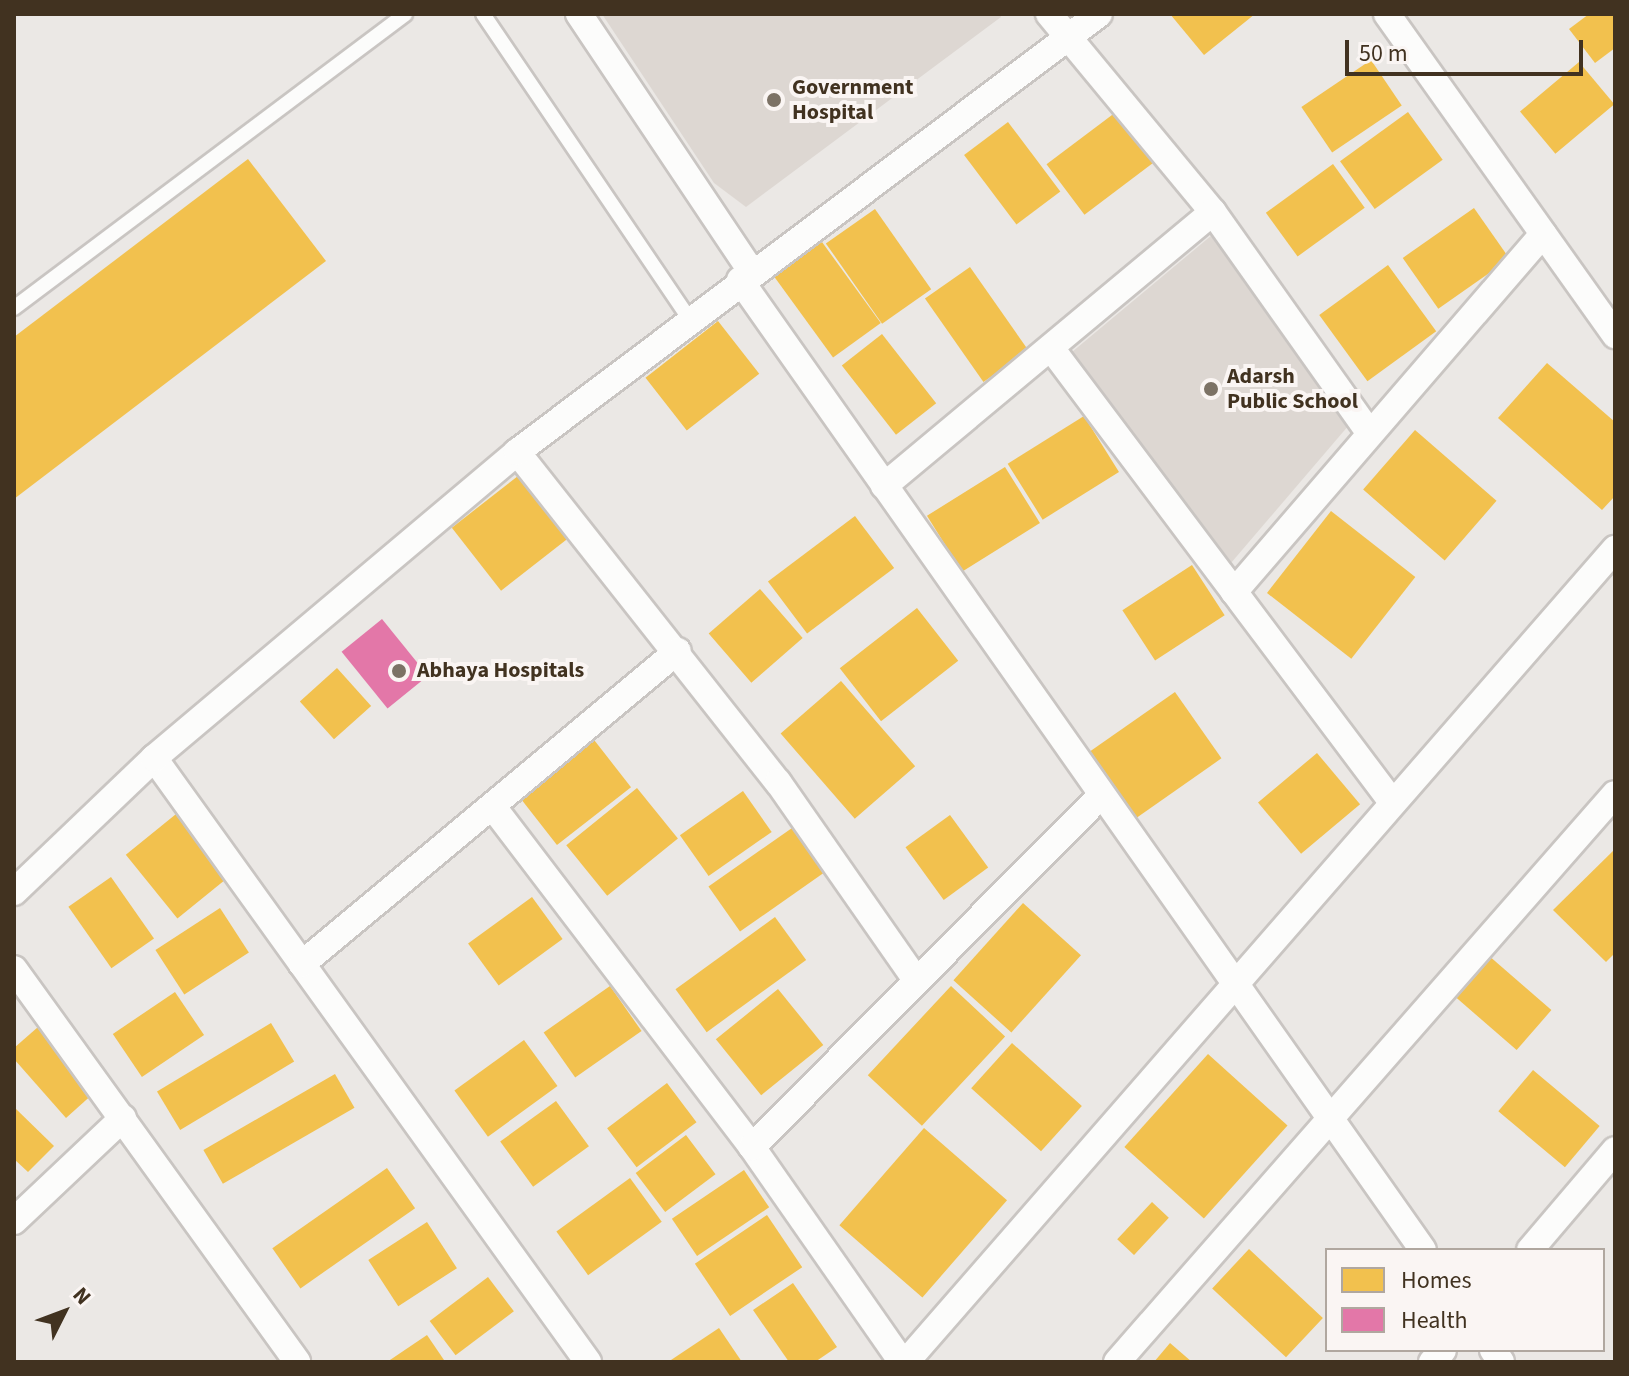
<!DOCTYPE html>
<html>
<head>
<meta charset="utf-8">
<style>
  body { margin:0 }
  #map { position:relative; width:1629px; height:1376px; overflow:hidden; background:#ebe8e5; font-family:"Source Sans 3",sans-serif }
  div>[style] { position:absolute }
  .built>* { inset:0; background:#ddd7d2 }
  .homes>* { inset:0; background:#f2c14e; transform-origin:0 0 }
  .health>* { inset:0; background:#e377a8; transform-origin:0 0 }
  .roads { filter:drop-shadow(2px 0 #c9c5c2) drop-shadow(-2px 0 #c9c5c2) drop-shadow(0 2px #c9c5c2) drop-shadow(0 -2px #c9c5c2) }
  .lane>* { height:14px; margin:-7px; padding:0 7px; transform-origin:7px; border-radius:7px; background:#fcfcfb }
  .street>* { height:26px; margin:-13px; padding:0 13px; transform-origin:13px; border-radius:13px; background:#fcfcfb }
  .dots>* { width:22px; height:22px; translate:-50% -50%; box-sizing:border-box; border:4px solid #faf5f3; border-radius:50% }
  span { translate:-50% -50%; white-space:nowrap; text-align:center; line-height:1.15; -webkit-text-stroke:8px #faf5f3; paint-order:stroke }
  .poi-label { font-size:22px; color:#413220; font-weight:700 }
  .left { translate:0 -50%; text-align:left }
  .frame { position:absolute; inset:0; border:16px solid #413220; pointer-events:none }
  .legend { position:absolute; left:1325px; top:1248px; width:280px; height:104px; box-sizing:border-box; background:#faf5f3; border:2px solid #b0a79f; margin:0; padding:10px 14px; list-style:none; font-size:24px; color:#413220 }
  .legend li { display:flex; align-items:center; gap:16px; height:40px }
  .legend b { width:40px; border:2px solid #b0a79f }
  .north { position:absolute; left:24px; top:1272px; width:80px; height:80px; -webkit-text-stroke:6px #faf5f3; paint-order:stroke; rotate:48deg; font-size:22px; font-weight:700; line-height:32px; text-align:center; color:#413220 }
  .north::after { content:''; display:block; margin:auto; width:28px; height:36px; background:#413220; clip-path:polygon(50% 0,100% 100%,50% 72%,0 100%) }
  .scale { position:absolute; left:1345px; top:40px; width:238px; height:36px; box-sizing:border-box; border:4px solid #413220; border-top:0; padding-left:10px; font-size:24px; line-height:28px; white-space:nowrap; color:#413220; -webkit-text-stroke:6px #faf5f3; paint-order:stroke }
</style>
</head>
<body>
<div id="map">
  <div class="built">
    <i style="clip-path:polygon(602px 14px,999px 14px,1001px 17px,746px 207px,714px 183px)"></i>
    <i style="clip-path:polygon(1212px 235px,1349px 425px,1231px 563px,1072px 352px)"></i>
  </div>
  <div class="homes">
    <i style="clip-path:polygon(1170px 14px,1255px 14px,1204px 55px)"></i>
    <i style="clip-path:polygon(1589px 14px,1615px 14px,1615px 48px,1595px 63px,1569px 29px)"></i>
    <i style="left:1371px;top:60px;width:55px;height:84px;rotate:56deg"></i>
    <i style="left:1579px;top:62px;width:55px;height:77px;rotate:50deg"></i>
    <i style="left:1120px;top:109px;width:63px;height:92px;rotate:53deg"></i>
    <i style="left:1408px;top:112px;width:59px;height:84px;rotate:54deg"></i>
    <i style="left:1008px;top:122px;width:87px;height:55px;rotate:53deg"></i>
    <i style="clip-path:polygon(248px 159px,326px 261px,14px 499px,14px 337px)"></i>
    <i style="left:1333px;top:164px;width:54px;height:83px;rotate:54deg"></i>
    <i style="left:1474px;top:208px;width:62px;height:87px;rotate:55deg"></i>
    <i style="left:875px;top:209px;width:98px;height:60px;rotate:55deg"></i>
    <i style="left:822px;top:242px;width:100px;height:59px;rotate:54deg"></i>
    <i style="left:1388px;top:265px;width:82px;height:85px;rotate:54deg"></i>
    <i style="left:970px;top:267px;width:102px;height:55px;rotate:55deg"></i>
    <i style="left:718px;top:321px;width:67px;height:92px;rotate:52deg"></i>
    <i style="left:882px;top:334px;width:88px;height:51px;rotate:52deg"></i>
    <i style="clip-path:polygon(1547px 363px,1615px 422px,1615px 496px,1602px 510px,1498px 418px)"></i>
    <i style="left:1084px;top:416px;width:66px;height:90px;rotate:58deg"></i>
    <i style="left:1415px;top:430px;width:108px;height:79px;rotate:41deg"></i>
    <i style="left:1005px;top:467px;width:66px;height:92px;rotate:58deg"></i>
    <i style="left:518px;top:476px;width:80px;height:84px;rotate:52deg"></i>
    <i style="left:1331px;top:511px;width:107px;height:104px;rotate:38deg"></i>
    <i style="left:855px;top:516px;width:65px;height:109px;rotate:53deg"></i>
    <i style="left:1192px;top:565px;width:60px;height:83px;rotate:57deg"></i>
    <i style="left:760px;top:589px;width:65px;height:68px;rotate:49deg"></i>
    <i style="left:917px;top:608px;width:67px;height:98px;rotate:52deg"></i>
    <i style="left:337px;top:668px;width:51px;height:50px;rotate:48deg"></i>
    <i style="left:841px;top:681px;width:113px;height:80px;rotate:49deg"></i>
    <i style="left:1175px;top:692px;width:81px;height:107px;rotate:55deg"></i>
    <i style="left:591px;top:736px;width:65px;height:94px;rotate:52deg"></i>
    <i style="left:1317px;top:753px;width:67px;height:77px;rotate:50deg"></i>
    <i style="left:637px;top:788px;width:65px;height:91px;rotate:51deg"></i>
    <i style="left:743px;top:791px;width:50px;height:77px;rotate:55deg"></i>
    <i style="left:181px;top:810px;width:82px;height:71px;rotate:51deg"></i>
    <i style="left:950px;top:815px;width:65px;height:55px;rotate:54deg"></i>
    <i style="left:792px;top:828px;width:55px;height:102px;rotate:55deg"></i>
    <i style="clip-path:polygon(1615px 849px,1615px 953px,1606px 962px,1553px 910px)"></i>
    <i style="left:111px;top:877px;width:75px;height:52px;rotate:55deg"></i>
    <i style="left:532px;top:897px;width:52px;height:79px;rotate:54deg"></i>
    <i style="left:1023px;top:903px;width:78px;height:104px;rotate:42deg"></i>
    <i style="left:220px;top:908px;width:53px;height:77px;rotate:57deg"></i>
    <i style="left:775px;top:917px;width:53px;height:123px;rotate:54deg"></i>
    <i style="left:1488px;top:955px;width:84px;height:53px;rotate:41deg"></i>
    <i style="left:610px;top:986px;width:55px;height:81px;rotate:55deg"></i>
    <i style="left:951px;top:986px;width:74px;height:122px;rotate:43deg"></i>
    <i style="left:778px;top:989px;width:72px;height:80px;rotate:51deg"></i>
    <i style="left:175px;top:992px;width:52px;height:75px;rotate:56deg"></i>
    <i style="left:271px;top:1023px;width:45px;height:133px;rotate:59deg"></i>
    <i style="clip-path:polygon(38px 1027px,95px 1092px,66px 1118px,14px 1059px,14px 1048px)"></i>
    <i style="left:524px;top:1040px;width:57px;height:86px;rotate:54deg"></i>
    <i style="left:1012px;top:1043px;width:94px;height:61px;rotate:42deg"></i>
    <i style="left:1208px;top:1054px;width:107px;height:125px;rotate:42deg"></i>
    <i style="left:1533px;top:1070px;width:87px;height:54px;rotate:40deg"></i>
    <i style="left:335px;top:1074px;width:39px;height:152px;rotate:60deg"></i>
    <i style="left:667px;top:1083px;width:49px;height:75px;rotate:53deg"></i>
    <i style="left:556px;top:1101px;width:56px;height:69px;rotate:54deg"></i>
    <i style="clip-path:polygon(14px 1107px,54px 1146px,28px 1172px,14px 1159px)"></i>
    <i style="left:924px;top:1128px;width:110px;height:129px;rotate:41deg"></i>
    <i style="left:686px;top:1135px;width:49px;height:63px;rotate:53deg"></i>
    <i style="left:387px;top:1168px;width:49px;height:140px;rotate:55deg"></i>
    <i style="left:744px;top:1170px;width:45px;height:87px;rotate:56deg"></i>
    <i style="left:630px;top:1178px;width:54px;height:91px;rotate:54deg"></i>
    <i style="left:1152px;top:1202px;width:23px;height:51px;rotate:43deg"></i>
    <i style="left:767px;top:1215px;width:63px;height:87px;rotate:56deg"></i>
    <i style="left:427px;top:1222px;width:55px;height:70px;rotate:57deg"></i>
    <i style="left:1249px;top:1249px;width:101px;height:54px;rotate:43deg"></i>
    <i style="left:488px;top:1277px;width:43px;height:73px;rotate:53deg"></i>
    <i style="clip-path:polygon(793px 1283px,837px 1347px,815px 1362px,789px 1362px,753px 1310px)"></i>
    <i style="clip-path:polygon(719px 1328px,742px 1362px,668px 1362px)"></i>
    <i style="clip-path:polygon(427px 1335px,444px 1360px,387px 1362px)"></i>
    <i style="clip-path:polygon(1170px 1343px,1192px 1362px,1154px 1362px)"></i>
  </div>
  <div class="health">
    <i style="left:382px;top:619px;width:73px;height:52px;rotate:51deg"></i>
  </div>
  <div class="roads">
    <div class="lane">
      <i style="left:483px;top:14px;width:366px;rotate:55.9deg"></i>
      <i style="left:14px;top:308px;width:489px;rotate:-36.9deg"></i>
    </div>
    <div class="street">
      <i style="left:579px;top:14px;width:309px;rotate:56.2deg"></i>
      <i style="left:1049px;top:14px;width:257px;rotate:50.4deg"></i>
      <i style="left:1213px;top:212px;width:268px;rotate:54.7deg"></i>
      <i style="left:1387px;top:14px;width:394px;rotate:54.6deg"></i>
      <i style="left:740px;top:280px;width:1186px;rotate:54.85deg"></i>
      <i style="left:1051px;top:348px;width:568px;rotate:53.09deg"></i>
      <i style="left:517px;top:452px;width:421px;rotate:51.7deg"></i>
      <i style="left:778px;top:782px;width:241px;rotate:55.1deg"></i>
      <i style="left:884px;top:486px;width:428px;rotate:-39.8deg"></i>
      <i style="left:1234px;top:592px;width:473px;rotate:-49.2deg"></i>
      <i style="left:154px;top:758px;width:744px;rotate:54.3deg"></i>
      <i style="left:493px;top:807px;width:427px;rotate:52.7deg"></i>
      <i style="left:752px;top:1147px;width:262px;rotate:55.1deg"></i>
      <i style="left:14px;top:892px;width:194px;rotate:-43.7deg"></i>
      <i style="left:154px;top:758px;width:475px;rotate:-40.1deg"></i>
      <i style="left:517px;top:452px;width:728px;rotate:-36.96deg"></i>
      <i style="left:302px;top:964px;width:489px;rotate:-39.8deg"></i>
      <i style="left:14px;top:969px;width:484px;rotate:54.2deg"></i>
      <i style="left:752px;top:1147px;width:496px;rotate:-45.2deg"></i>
      <i style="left:14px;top:1221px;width:150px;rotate:-43.4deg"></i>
      <i style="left:1530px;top:1250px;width:131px;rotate:-49.6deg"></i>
      <i style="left:1493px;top:1350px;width:14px;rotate:56deg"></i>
      <i style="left:906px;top:1362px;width:1079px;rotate:-48.91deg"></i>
      <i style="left:1117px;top:1362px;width:755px;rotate:-48.76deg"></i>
      <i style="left:1432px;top:1362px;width:16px;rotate:-47deg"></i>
    </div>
  </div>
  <div class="dots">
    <i style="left:774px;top:100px;background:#7c7265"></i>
    <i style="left:1211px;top:389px;background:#7c7265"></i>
    <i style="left:399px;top:671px;background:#7c7265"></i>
  </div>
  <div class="poi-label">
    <span class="left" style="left:792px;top:100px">Government<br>Hospital</span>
    <span class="left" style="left:1227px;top:389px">Adarsh<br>Public School</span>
    <span class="left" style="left:417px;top:671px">Abhaya Hospitals</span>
  </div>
  <div class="frame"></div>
  <ul class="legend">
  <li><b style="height:22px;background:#f2c14e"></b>Homes</li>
  <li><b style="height:22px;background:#e377a8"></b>Health</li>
  </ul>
  <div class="north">N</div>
  <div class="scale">50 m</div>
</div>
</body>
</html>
